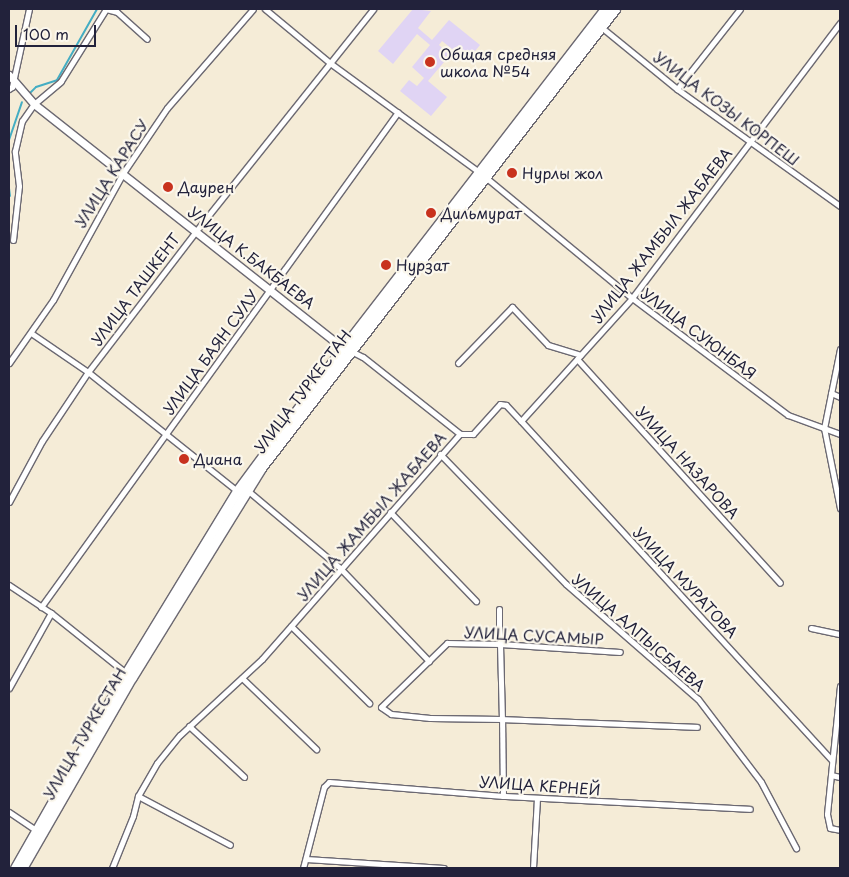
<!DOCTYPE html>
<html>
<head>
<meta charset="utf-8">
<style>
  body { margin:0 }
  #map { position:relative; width:849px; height:877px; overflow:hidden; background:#f5ecd7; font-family:"Playpen Sans",sans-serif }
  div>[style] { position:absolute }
  .built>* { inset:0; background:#e0d4f4 }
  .stream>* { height:2px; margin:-1px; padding:0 1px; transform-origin:1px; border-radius:1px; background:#44adc3 }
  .roads { filter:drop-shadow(1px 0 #6c6972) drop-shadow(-1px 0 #6c6972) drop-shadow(0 1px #6c6972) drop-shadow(0 -1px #6c6972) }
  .street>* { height:5px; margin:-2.5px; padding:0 2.5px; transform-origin:2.5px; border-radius:2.5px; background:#fff }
  .secondary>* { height:7px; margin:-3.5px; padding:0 3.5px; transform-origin:3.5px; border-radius:3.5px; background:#fff }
  .highway>* { height:9px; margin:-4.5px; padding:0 4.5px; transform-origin:4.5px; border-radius:4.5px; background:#fff }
  .dots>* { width:14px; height:14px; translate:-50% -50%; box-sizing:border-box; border:2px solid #fbf7ec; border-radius:50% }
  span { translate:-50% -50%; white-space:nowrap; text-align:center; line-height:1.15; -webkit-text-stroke:4.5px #fbf7ec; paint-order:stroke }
  .poi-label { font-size:15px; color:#22223b }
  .left { translate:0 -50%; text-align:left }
  .street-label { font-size:15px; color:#22223b }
  .frame { position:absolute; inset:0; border:10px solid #22223b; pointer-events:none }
  .scale { position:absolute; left:15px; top:25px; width:81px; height:22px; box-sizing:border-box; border:2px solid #22223b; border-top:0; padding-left:6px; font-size:15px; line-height:18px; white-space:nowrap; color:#22223b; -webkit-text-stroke:4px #fbf7ec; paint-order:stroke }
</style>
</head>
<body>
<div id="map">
  <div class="built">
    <i style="clip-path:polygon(413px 9px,431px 11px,418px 28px,432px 40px,449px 20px,480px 45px,467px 61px,442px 41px,439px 45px,450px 55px,428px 81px,447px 97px,431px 116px,400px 91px,409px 80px,417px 86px,424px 78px,412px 67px,430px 45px,417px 34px,393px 64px,378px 51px)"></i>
  </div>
  <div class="stream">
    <i style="left:30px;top:93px;width:8px;rotate:-45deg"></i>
    <i style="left:36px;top:87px;width:22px;rotate:-18deg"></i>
    <i style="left:57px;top:80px;width:81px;rotate:-60.6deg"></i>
    <i style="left:9px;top:140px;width:40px;rotate:-71.1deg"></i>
    <i style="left:9px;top:188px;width:8px;rotate:83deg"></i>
  </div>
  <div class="roads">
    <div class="street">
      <i style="left:265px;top:9px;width:85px;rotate:39.7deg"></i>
      <i style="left:330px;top:63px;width:185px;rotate:36.2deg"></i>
      <i style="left:601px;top:27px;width:98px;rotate:39.2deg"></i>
      <i style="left:677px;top:89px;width:201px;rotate:35.7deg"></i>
      <i style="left:9px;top:89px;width:4px;rotate:-34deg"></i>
      <i style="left:12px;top:87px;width:80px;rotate:-77.7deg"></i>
      <i style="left:677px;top:89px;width:102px;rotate:-51.8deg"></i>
      <i style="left:484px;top:176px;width:192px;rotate:39.5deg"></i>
      <i style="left:632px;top:298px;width:195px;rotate:36.9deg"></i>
      <i style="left:788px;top:415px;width:55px;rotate:20.1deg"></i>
      <i style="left:13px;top:240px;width:54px;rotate:-83.7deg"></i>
      <i style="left:19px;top:186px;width:35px;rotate:-97deg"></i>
      <i style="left:15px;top:151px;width:31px;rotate:-77deg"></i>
      <i style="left:22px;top:121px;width:21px;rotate:-55deg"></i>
      <i style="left:34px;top:104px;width:35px;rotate:-40deg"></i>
      <i style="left:61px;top:81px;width:85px;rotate:-58deg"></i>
      <i style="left:106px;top:9px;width:11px;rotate:15deg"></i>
      <i style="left:117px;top:12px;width:40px;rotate:42deg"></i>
      <i style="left:31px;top:333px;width:69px;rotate:34.4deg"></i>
      <i style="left:88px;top:372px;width:191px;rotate:38.6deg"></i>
      <i style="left:840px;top:349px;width:81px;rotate:101.4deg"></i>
      <i style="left:824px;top:428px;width:82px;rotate:78.7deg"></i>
      <i style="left:351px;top:351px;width:13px;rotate:27deg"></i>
      <i style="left:363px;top:357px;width:124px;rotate:38.4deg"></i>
      <i style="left:577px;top:359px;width:302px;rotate:47.8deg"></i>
      <i style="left:9px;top:363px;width:77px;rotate:-55.1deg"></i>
      <i style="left:53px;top:300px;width:145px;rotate:-61.1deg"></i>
      <i style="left:123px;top:173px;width:78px;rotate:-55.9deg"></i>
      <i style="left:167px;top:108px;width:131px;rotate:-49deg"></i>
      <i style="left:458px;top:363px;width:78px;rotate:-46deg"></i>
      <i style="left:512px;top:307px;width:52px;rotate:46.5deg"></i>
      <i style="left:548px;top:345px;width:34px;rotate:17deg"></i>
      <i style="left:831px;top:393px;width:10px;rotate:24deg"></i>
      <i style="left:521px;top:421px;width:460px;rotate:47.5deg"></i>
      <i style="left:440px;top:454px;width:181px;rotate:45.9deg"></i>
      <i style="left:566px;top:584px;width:175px;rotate:41.1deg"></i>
      <i style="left:698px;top:699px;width:104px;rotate:52.8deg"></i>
      <i style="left:761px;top:782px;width:75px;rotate:62.1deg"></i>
      <i style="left:247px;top:490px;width:121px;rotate:40deg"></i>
      <i style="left:340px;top:568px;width:129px;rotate:46.3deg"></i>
      <i style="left:9px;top:502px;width:69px;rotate:-61.6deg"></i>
      <i style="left:42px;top:441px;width:83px;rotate:-56.3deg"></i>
      <i style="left:88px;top:372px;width:178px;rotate:-52.5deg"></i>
      <i style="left:196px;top:231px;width:284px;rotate:-51.4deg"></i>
      <i style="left:390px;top:512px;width:124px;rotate:46deg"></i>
      <i style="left:9px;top:585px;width:50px;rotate:33.7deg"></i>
      <i style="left:51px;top:613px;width:96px;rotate:38.7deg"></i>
      <i style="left:41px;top:607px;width:610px;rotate:-54.2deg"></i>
      <i style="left:499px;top:609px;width:19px;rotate:90deg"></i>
      <i style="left:499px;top:628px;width:16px;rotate:86deg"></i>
      <i style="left:500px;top:644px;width:75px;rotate:88.5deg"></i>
      <i style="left:502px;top:719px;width:72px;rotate:-179.2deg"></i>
      <i style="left:430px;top:718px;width:39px;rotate:-174deg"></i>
      <i style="left:391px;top:714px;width:12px;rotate:-145deg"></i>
      <i style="left:381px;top:707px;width:92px;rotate:-44.1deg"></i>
      <i style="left:447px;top:643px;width:53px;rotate:1.1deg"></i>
      <i style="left:500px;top:644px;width:120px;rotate:3.8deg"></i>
      <i style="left:291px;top:626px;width:110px;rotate:44.6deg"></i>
      <i style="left:811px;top:628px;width:30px;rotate:12deg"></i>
      <i style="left:242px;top:678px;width:103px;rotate:43.8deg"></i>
      <i style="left:840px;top:686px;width:129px;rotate:95.8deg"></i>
      <i style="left:827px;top:814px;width:14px;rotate:78deg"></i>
      <i style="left:830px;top:828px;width:10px;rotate:11deg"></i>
      <i style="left:9px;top:688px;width:86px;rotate:-60.8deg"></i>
      <i style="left:189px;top:726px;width:75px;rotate:42.8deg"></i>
      <i style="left:831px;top:775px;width:9px;rotate:13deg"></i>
      <i style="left:138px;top:796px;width:104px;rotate:28deg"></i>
      <i style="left:503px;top:796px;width:77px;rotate:-90.7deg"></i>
      <i style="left:502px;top:719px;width:195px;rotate:2.3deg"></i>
      <i style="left:9px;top:812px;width:32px;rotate:34deg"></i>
      <i style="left:306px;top:859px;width:138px;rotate:3.7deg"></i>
      <i style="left:112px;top:868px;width:56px;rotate:-68deg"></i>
      <i style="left:133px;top:816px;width:21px;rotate:-76deg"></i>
      <i style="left:138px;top:796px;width:38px;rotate:-60deg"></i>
      <i style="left:157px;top:763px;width:36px;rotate:-51deg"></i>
      <i style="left:180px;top:735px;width:112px;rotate:-42.8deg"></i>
      <i style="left:262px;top:659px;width:300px;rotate:-48.7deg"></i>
      <i style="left:460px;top:434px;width:13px"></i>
      <i style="left:473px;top:434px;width:40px;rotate:-48deg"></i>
      <i style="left:500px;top:404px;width:6px;rotate:9deg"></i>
      <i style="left:506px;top:405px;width:22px;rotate:47deg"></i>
      <i style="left:521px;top:421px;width:166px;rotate:-47.9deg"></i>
      <i style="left:632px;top:298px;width:345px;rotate:-52.9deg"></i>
      <i style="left:303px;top:868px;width:84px;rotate:-75.5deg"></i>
      <i style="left:324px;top:787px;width:7px;rotate:-45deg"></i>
      <i style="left:329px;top:782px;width:175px;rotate:4.6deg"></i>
      <i style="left:503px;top:796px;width:247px;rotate:3deg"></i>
      <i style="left:533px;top:868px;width:70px;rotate:-86.7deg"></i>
    </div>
    <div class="secondary">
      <i style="left:9px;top:75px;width:38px;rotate:49deg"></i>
      <i style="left:34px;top:104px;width:397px;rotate:38.3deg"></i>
    </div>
    <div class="highway">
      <i style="left:15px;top:868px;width:224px;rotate:-60.4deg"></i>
      <i style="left:126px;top:673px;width:213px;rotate:-58.6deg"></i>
      <i style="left:237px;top:491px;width:178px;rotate:-53.5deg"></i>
      <i style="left:343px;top:348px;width:428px;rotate:-52.3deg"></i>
      <i style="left:22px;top:868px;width:220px;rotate:-60.1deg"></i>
      <i style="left:132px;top:677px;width:246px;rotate:-58.3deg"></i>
      <i style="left:261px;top:468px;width:580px;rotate:-52.36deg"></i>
    </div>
  </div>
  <div class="dots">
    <i style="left:430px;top:62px;background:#c8321e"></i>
    <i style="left:512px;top:173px;background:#c8321e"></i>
    <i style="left:168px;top:187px;background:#c8321e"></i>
    <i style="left:431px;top:213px;background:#c8321e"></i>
    <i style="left:386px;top:265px;background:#c8321e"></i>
    <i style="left:184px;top:459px;background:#c8321e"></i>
  </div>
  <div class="poi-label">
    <span class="left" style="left:440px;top:62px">Общая средняя<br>школа №54</span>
    <span class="left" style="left:522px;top:173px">Нурлы жол</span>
    <span class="left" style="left:178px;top:187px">Даурен</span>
    <span class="left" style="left:441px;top:213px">Дильмурат</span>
    <span class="left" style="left:396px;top:265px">Нурзат</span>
    <span class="left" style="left:194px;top:459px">Диана</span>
  </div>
  <div class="street-label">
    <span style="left:727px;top:108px;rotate:37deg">УЛИЦА КОЗЫ КОРПЕШ</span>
    <span style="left:111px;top:173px;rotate:-58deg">УЛИЦА КАРАСУ</span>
    <span style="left:661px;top:235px;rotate:-52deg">УЛИЦА ЖАМБЫЛ ЖАБАЕВА</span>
    <span style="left:252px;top:257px;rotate:38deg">УЛИЦА К.БАКБАЕВА</span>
    <span style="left:135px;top:289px;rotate:-53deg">УЛИЦА ТАШКЕНТ</span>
    <span style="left:699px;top:333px;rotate:37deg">УЛИЦА СУЮНБАЯ</span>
    <span style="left:210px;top:352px;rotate:-54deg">УЛИЦА БАЯН СУЛУ</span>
    <span style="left:302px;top:391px;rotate:-53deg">УЛИЦА ТУРКЕСТАН</span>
    <span style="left:688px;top:462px;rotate:48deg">УЛИЦА НАЗАРОВА</span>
    <span style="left:371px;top:516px;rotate:-49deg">УЛИЦА ЖАМБЫЛ ЖАБАЕВА</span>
    <span style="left:686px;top:582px;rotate:47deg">УЛИЦА МУРАТОВА</span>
    <span style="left:639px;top:632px;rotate:41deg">УЛИЦА АЛПЫСБАЕВА</span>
    <span style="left:534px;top:635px;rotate:3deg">УЛИЦА СУСАМЫР</span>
    <span style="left:84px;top:733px;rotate:-60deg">УЛИЦА ТУРКЕСТАН</span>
    <span style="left:540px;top:785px;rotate:4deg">УЛИЦА КЕРНЕЙ</span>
  </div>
  <div class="frame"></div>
  <div class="scale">100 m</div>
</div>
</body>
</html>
